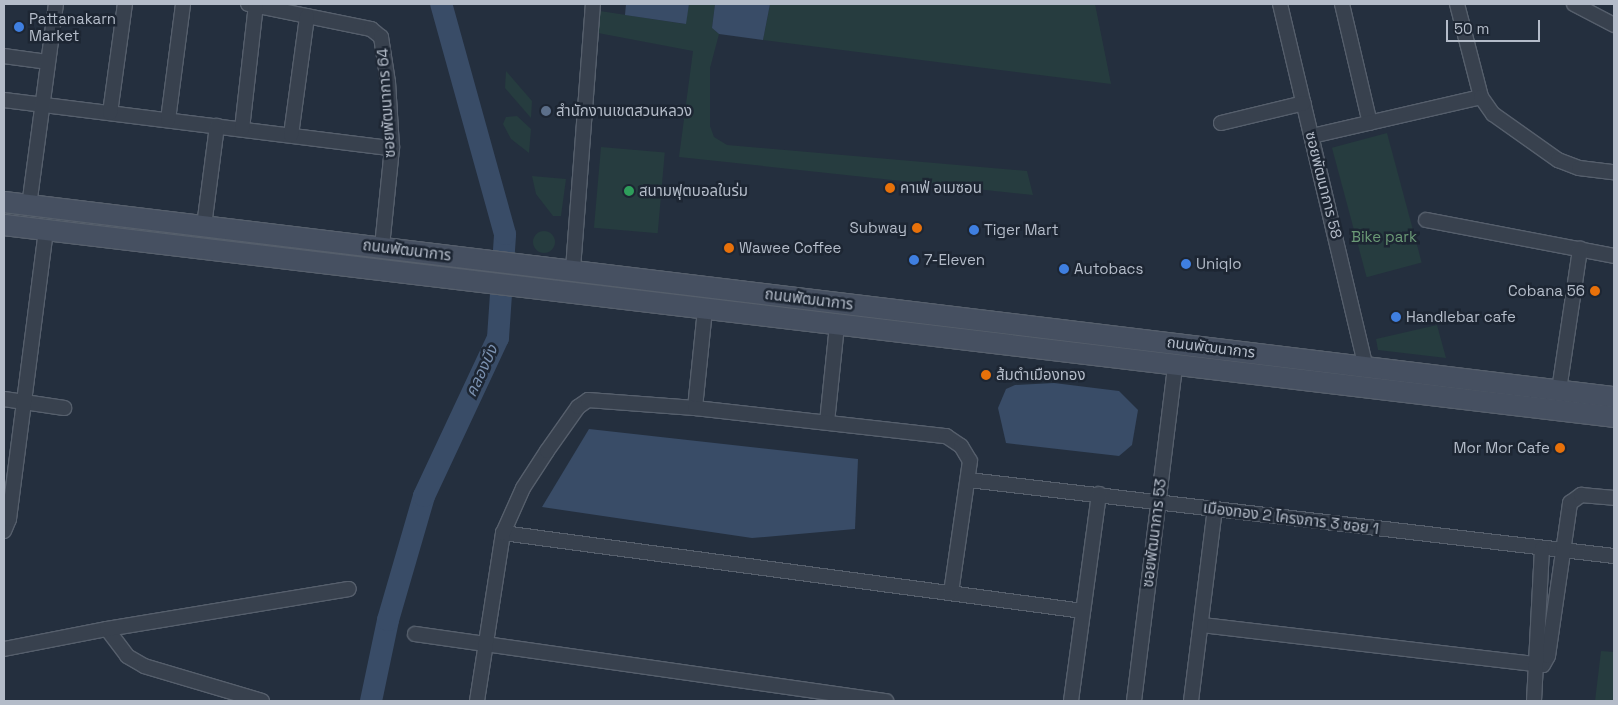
<!DOCTYPE html>
<html>
<head>
<meta charset="utf-8">
<style>
  body { margin:0 }
  #map { position:relative; width:1618px; height:705px; overflow:hidden; background:#242f3e; font-family:"Space Grotesk","Noto Sans Thai",sans-serif }
  div>[style] { position:absolute }
  .green>* { inset:0; background:#263c3f; transform-origin:0 0 }
  .round { border-radius:50% }
  .water>* { inset:0; background:#394c67 }
  .river>* { height:22px; margin:-11px; padding:0 11px; transform-origin:11px; border-radius:11px; background:#394c67 }
  .roads { filter:drop-shadow(1px 0 #565f6c) drop-shadow(-1px 0 #565f6c) drop-shadow(0 1px #565f6c) drop-shadow(0 -1px #565f6c) }
  .minor>* { height:14px; margin:-7px; padding:0 7px; transform-origin:7px; border-radius:7px; background:#38414e }
  .secondary>* { height:20px; margin:-10px; padding:0 10px; transform-origin:10px; border-radius:10px; background:#465061 }
  .dots>* { width:14px; height:14px; translate:-50% -50%; box-sizing:border-box; border:2px solid #1d2633; border-radius:50% }
  span { translate:-50% -50%; white-space:nowrap; text-align:center; line-height:1.15; -webkit-text-stroke:5px #1d2633; paint-order:stroke }
  .poi-label { font-size:15px; color:#b4bcc9 }
  .left { translate:0 -50%; text-align:left }
  .right { translate:-100% -50%; text-align:right }
  .street-label { font-size:15px; color:#b4bcc9 }
  .park-label { font-size:15px; color:#6b9a76 }
  .water-label { font-size:16px; color:#7c92b1; font-style:italic }
  .frame { position:absolute; inset:0; border:5px solid #b4bcc9; pointer-events:none }
  .scale { position:absolute; left:1446px; top:20px; width:94px; height:22px; box-sizing:border-box; border:2px solid #b4bcc9; border-top:0; padding-left:6px; font-size:15px; line-height:18px; white-space:nowrap; color:#b4bcc9; -webkit-text-stroke:4px #1d2633; paint-order:stroke }
</style>
</head>
<body>
<div id="map">
  <div class="green">
    <i style="clip-path:polygon(689px 4px,715px 4px,712px 28px,719px 34px,710px 68px,710px 126px,714px 137px,727px 145px,1027px 171px,1033px 195px,679px 157px,693px 51px,598px 33px,600px 11px,685px 24px)"></i>
    <i style="clip-path:polygon(770px 4px,1095px 4px,1111px 84px,763px 40px)"></i>
    <i style="clip-path:polygon(506px 71px,532px 101px,531px 118px,505px 88px)"></i>
    <i style="clip-path:polygon(517px 116px,531px 129px,529px 153px,511px 139px,503px 124px,506px 117px)"></i>
    <i style="left:1387px;top:133px;width:134px;height:57px;rotate:75deg"></i>
    <i style="left:601px;top:147px;width:64px;height:81px;rotate:5deg"></i>
    <i style="clip-path:polygon(532px 176px,566px 179px,561px 216px,553px 216px,536px 194px)"></i>
    <i class="round" style="left:533px;top:231px;width:22px;height:22px"></i>
    <i style="clip-path:polygon(1437px 325px,1446px 358px,1378px 350px,1376px 339px)"></i>
    <i style="clip-path:polygon(1601px 651px,1614px 652px,1614px 701px,1595px 701px)"></i>
  </div>
  <div class="water">
    <i style="clip-path:polygon(626px 4px,689px 4px,686px 24px,625px 15px)"></i>
    <i style="clip-path:polygon(715px 4px,770px 4px,763px 40px,719px 34px,712px 28px)"></i>
    <i style="clip-path:polygon(1054px 383px,1119px 391px,1138px 410px,1132px 445px,1119px 456px,1006px 443px,998px 408px,1006px 389px,1015px 385px)"></i>
    <i style="clip-path:polygon(589px 429px,858px 459px,855px 529px,752px 538px,542px 507px)"></i>
  </div>
  <div class="river">
    <i style="left:371px;top:701px;width:83px;rotate:-78.1deg"></i>
    <i style="left:388px;top:620px;width:129px;rotate:-73.8deg"></i>
    <i style="left:424px;top:496px;width:174px;rotate:-64.9deg"></i>
    <i style="left:498px;top:338px;width:104px;rotate:-86.1deg"></i>
    <i style="left:505px;top:234px;width:239px;rotate:-105.5deg"></i>
  </div>
  <div class="roads">
    <div class="minor">
      <i style="left:248px;top:4px;width:126px;rotate:11.5deg"></i>
      <i style="left:371px;top:29px;width:13px;rotate:39deg"></i>
      <i style="left:381px;top:37px;width:46px;rotate:81.2deg"></i>
      <i style="left:388px;top:82px;width:66px;rotate:86.5deg"></i>
      <i style="left:392px;top:148px;width:100px;rotate:95.8deg"></i>
      <i style="left:1280px;top:4px;width:373px;rotate:76.7deg"></i>
      <i style="left:1342px;top:4px;width:122px;rotate:76.8deg"></i>
      <i style="left:1457px;top:4px;width:96px;rotate:75.5deg"></i>
      <i style="left:1574px;top:4px;width:45px;rotate:27.7deg"></i>
      <i style="left:4px;top:56px;width:44px;rotate:7.8deg"></i>
      <i style="left:4px;top:100px;width:391px;rotate:7.1deg"></i>
      <i style="left:110px;top:113px;width:110px;rotate:-82.2deg"></i>
      <i style="left:168px;top:120px;width:117px;rotate:-82.6deg"></i>
      <i style="left:1221px;top:123px;width:85px;rotate:-13.5deg"></i>
      <i style="left:242px;top:129px;width:125px;rotate:-83.6deg"></i>
      <i style="left:291px;top:135px;width:120px;rotate:-82.3deg"></i>
      <i style="left:1312px;top:136px;width:173px;rotate:-13deg"></i>
      <i style="left:1481px;top:97px;width:21px;rotate:55deg"></i>
      <i style="left:1493px;top:114px;width:80px;rotate:35.3deg"></i>
      <i style="left:1558px;top:160px;width:22px;rotate:21deg"></i>
      <i style="left:1579px;top:168px;width:35px;rotate:7deg"></i>
      <i style="left:29px;top:206px;width:204px;rotate:-82.4deg"></i>
      <i style="left:1426px;top:220px;width:191px;rotate:10.8deg"></i>
      <i style="left:204px;top:226px;width:101px;rotate:-82.6deg"></i>
      <i style="left:573px;top:269px;width:266px;rotate:-85.7deg"></i>
      <i style="left:1559px;top:390px;width:143px;rotate:-81.5deg"></i>
      <i style="left:4px;top:399px;width:61px;rotate:8.5deg"></i>
      <i style="left:695px;top:408px;width:100px;rotate:-84.2deg"></i>
      <i style="left:827px;top:422px;width:98px;rotate:-84.1deg"></i>
      <i style="left:969px;top:480px;width:649px;rotate:6.72deg"></i>
      <i style="left:4px;top:531px;width:13px;rotate:-67deg"></i>
      <i style="left:9px;top:519px;width:291px;rotate:-82.7deg"></i>
      <i style="left:503px;top:533px;width:585px;rotate:7.66deg"></i>
      <i style="left:1202px;top:625px;width:343px;rotate:6.7deg"></i>
      <i style="left:1543px;top:665px;width:10px;rotate:-61deg"></i>
      <i style="left:1548px;top:656px;width:155px;rotate:-81.8deg"></i>
      <i style="left:1570px;top:503px;width:14px;rotate:-36deg"></i>
      <i style="left:1581px;top:495px;width:33px;rotate:5deg"></i>
      <i style="left:107px;top:629px;width:34px;rotate:53deg"></i>
      <i style="left:127px;top:656px;width:20px;rotate:30deg"></i>
      <i style="left:144px;top:666px;width:123px;rotate:16.5deg"></i>
      <i style="left:415px;top:634px;width:476px;rotate:8.1deg"></i>
      <i style="left:4px;top:649px;width:105px;rotate:-11deg"></i>
      <i style="left:107px;top:629px;width:245px;rotate:-9.4deg"></i>
      <i style="left:477px;top:701px;width:170px;rotate:-81.2deg"></i>
      <i style="left:503px;top:533px;width:49px;rotate:-66deg"></i>
      <i style="left:523px;top:488px;width:44px;rotate:-57deg"></i>
      <i style="left:547px;top:451px;width:54px;rotate:-54.8deg"></i>
      <i style="left:578px;top:407px;width:12px;rotate:-35deg"></i>
      <i style="left:588px;top:400px;width:107px;rotate:4.3deg"></i>
      <i style="left:695px;top:408px;width:253px;rotate:6.4deg"></i>
      <i style="left:946px;top:436px;width:18px;rotate:34deg"></i>
      <i style="left:961px;top:446px;width:17px;rotate:59deg"></i>
      <i style="left:970px;top:461px;width:133px;rotate:98.2deg"></i>
      <i style="left:1071px;top:701px;width:209px;rotate:-82.3deg"></i>
      <i style="left:1134px;top:701px;width:337px;rotate:-83deg"></i>
      <i style="left:1191px;top:701px;width:194px;rotate:-82.9deg"></i>
      <i style="left:1534px;top:701px;width:153px;rotate:-87deg"></i>
    </div>
    <div class="secondary">
      <i style="left:4px;top:202px;width:1622px;rotate:6.91deg"></i>
      <i style="left:4px;top:225px;width:1621px;rotate:6.8deg"></i>
    </div>
  </div>
  <div class="dots">
    <i style="left:19px;top:27px;background:#3f7fe0"></i>
    <i style="left:546px;top:111px;background:#5c6f8a"></i>
    <i style="left:890px;top:188px;background:#e8710a"></i>
    <i style="left:629px;top:191px;background:#2e9e5b"></i>
    <i style="left:917px;top:228px;background:#e8710a"></i>
    <i style="left:974px;top:230px;background:#3f7fe0"></i>
    <i style="left:729px;top:248px;background:#e8710a"></i>
    <i style="left:914px;top:260px;background:#3f7fe0"></i>
    <i style="left:1186px;top:264px;background:#3f7fe0"></i>
    <i style="left:1064px;top:269px;background:#3f7fe0"></i>
    <i style="left:1595px;top:291px;background:#e8710a"></i>
    <i style="left:1396px;top:317px;background:#3f7fe0"></i>
    <i style="left:986px;top:375px;background:#e8710a"></i>
    <i style="left:1560px;top:448px;background:#e8710a"></i>
  </div>
  <div class="poi-label">
    <span class="left" style="left:29px;top:27px">Pattanakarn<br>Market</span>
    <span class="left" style="left:556px;top:111px">สำนักงานเขตสวนหลวง</span>
    <span class="left" style="left:900px;top:188px">คาเฟ่ อเมซอน</span>
    <span class="left" style="left:639px;top:191px">สนามฟุตบอลในร่ม</span>
    <span class="right" style="left:907px;top:228px">Subway</span>
    <span class="left" style="left:984px;top:230px">Tiger Mart</span>
    <span class="left" style="left:739px;top:248px">Wawee Coffee</span>
    <span class="left" style="left:924px;top:260px">7-Eleven</span>
    <span class="left" style="left:1196px;top:264px">Uniqlo</span>
    <span class="left" style="left:1074px;top:269px">Autobacs</span>
    <span class="right" style="left:1585px;top:291px">Cobana 56</span>
    <span class="left" style="left:1406px;top:317px">Handlebar cafe</span>
    <span class="left" style="left:996px;top:375px">ส้มตำเมืองทอง</span>
    <span class="right" style="left:1550px;top:448px">Mor Mor Cafe</span>
  </div>
  <div class="street-label">
    <span style="left:386px;top:103px;rotate:-94deg">ซอยพัฒนาการ 64</span>
    <span style="left:1324px;top:185px;rotate:76deg">ซอยพัฒนาการ 58</span>
    <span style="left:407px;top:250px;rotate:7deg">ถนนพัฒนาการ</span>
    <span style="left:809px;top:299px;rotate:7deg">ถนนพัฒนาการ</span>
    <span style="left:1211px;top:347px;rotate:7deg">ถนนพัฒนาการ</span>
    <span style="left:1291px;top:518px;rotate:7deg">เมืองทอง 2 โครงการ 3 ซอย 1</span>
    <span style="left:1154px;top:533px;rotate:-83deg">ซอยพัฒนาการ 53</span>
  </div>
  <div class="park-label">
    <span style="left:1384px;top:237px">Bike park</span>
  </div>
  <div class="water-label">
    <span style="left:482px;top:371px;rotate:-65deg">คลองบึง</span>
  </div>
  <div class="frame"></div>
  <div class="scale">50 m</div>
</div>
</body>
</html>
